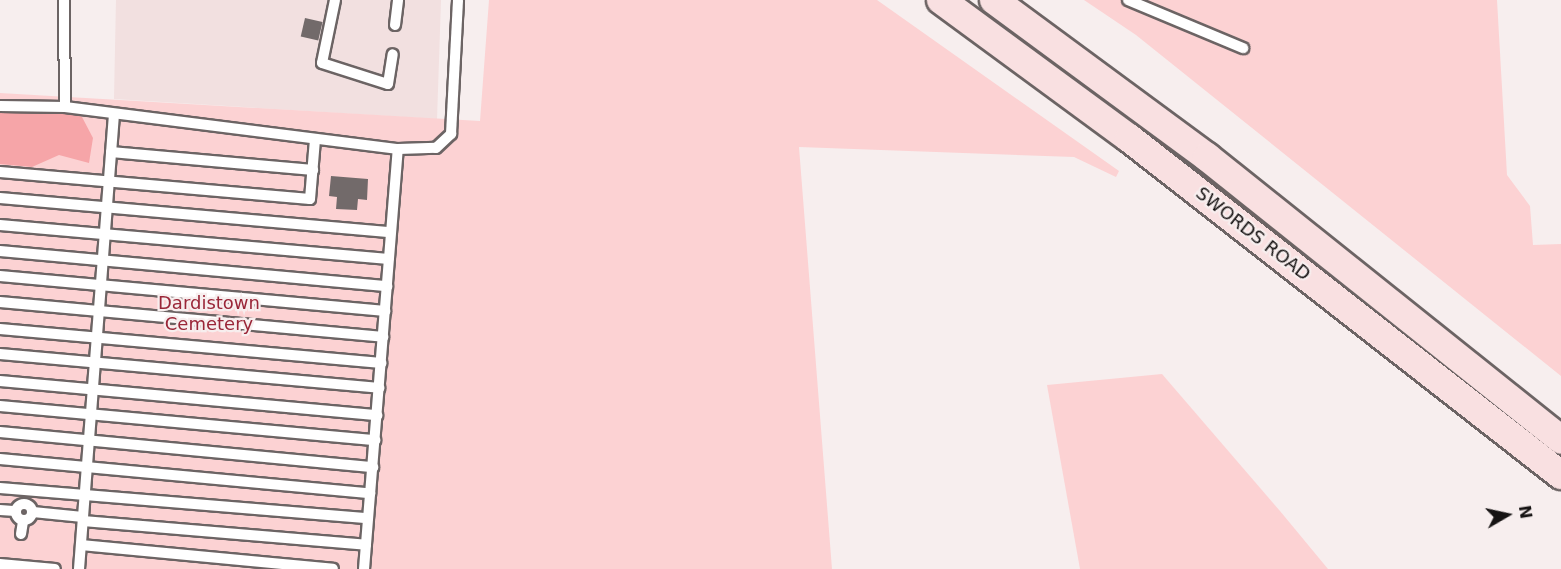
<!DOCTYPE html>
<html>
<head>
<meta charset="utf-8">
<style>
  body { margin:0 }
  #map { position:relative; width:1561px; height:569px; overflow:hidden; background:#f7eeee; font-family:"DejaVu Sans",sans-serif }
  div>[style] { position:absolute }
  .built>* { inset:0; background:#f2e0e0 }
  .green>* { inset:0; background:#fcd2d3 }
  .forest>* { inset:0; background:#f6a5a8 }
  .building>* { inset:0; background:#726a6a; transform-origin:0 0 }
  .roads { filter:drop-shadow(2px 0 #6c6464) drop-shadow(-2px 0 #6c6464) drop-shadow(0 2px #6c6464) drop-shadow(0 -2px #6c6464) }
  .service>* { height:10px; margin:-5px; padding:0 5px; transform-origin:5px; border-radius:5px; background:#fff }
  .service>.ring { margin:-5px; padding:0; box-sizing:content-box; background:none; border:10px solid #fff; border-radius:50% }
  .secondary>* { height:28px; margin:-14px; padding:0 14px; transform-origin:14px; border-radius:14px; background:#f9e0e1 }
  span { translate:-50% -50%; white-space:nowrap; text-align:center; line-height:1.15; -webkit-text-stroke:4.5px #f7eeee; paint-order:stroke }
  .street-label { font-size:18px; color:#161313 }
  .park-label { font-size:18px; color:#9a2638 }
  .north { position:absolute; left:1477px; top:485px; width:60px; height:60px; -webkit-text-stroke:4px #f7eeee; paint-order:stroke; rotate:81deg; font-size:16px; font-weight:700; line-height:24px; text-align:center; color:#161313 }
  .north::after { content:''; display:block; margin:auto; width:21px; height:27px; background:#161313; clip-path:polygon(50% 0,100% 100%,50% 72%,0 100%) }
</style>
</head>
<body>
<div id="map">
  <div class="built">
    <i style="clip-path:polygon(116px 0,441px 0,437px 119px,114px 99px)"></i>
  </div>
  <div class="green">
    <i style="clip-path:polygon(489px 0,877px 0,1119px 171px,1116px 177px,1074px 157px,799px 147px,832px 569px,0 569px,0 93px,480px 121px)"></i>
    <i style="clip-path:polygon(1084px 0,1497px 0,1507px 175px,1530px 206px,1533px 245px,1561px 244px,1561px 376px,1136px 35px)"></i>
    <i style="clip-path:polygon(1162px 374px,1280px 511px,1328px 569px,1080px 569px,1047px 385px)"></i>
  </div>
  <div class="forest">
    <i style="clip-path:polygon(65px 107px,82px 117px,93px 138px,89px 163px,59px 155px,32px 167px,0 164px,0 110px)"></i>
  </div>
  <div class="building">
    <i style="left:305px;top:18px;width:18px;height:19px;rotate:13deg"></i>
    <i style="clip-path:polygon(331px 176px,368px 179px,367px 200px,358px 199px,357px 210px,336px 209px,337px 197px,329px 196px)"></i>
  </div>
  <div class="roads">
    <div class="service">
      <i style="left:64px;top:0;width:107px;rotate:89.5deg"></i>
      <i style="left:65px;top:107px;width:336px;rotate:7.2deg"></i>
      <i style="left:398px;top:149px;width:38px;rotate:-2deg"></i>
      <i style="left:436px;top:148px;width:21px;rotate:-43deg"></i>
      <i style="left:451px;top:134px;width:134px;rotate:-87deg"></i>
      <i style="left:335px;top:0;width:64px;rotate:101.7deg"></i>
      <i style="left:322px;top:63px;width:69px;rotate:17.7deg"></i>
      <i style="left:388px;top:84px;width:30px;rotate:-81deg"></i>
      <i style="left:1128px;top:0;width:125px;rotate:22.7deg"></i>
      <i style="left:395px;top:25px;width:25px;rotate:-83deg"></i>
      <i style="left:0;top:106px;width:65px;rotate:0.9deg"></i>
      <i style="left:111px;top:152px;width:203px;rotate:5.1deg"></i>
      <i style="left:0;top:172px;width:311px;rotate:5deg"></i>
      <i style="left:310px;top:199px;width:59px;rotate:-85.2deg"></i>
      <i style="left:0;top:198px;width:392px;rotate:5deg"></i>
      <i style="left:0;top:225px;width:390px;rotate:5deg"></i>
      <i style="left:0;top:251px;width:389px;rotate:5.2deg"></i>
      <i style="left:0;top:276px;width:387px;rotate:5.2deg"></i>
      <i style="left:0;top:302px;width:385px;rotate:5.2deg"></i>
      <i style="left:0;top:329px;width:383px;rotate:5.1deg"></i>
      <i style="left:0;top:354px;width:381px;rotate:5.1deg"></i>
      <i style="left:0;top:381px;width:379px;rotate:5.2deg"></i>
      <i style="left:0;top:406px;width:377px;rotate:5.2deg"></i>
      <i style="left:0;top:432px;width:375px;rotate:5.4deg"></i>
      <i style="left:0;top:459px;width:372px;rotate:5.3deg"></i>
      <i style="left:0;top:488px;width:369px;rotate:4.7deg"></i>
      <i class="ring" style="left:16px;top:504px;width:6px;height:6px"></i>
      <i style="left:0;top:510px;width:16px;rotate:4deg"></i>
      <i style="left:33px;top:512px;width:50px;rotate:5.7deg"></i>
      <i style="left:83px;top:521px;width:284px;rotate:4.8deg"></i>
      <i style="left:21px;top:534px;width:13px;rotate:-81deg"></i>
      <i style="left:81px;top:545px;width:253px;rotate:5.4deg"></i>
      <i style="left:0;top:564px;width:55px;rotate:5.2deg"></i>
      <i style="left:79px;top:569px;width:453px;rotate:-85.6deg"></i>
      <i style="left:364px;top:569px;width:421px;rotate:-85.4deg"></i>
    </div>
    <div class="secondary">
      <i style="left:941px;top:0;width:233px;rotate:36.3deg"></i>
      <i style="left:1129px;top:138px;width:548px;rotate:37.96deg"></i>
      <i style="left:994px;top:0;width:265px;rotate:36.4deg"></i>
      <i style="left:1207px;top:157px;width:453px;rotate:38.6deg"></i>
    </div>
  </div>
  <div class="street-label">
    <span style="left:1253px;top:234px;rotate:38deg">SWORDS ROAD</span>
  </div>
  <div class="park-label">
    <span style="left:209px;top:314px">Dardistown<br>Cemetery</span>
  </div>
  <div class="north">N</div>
</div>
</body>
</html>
